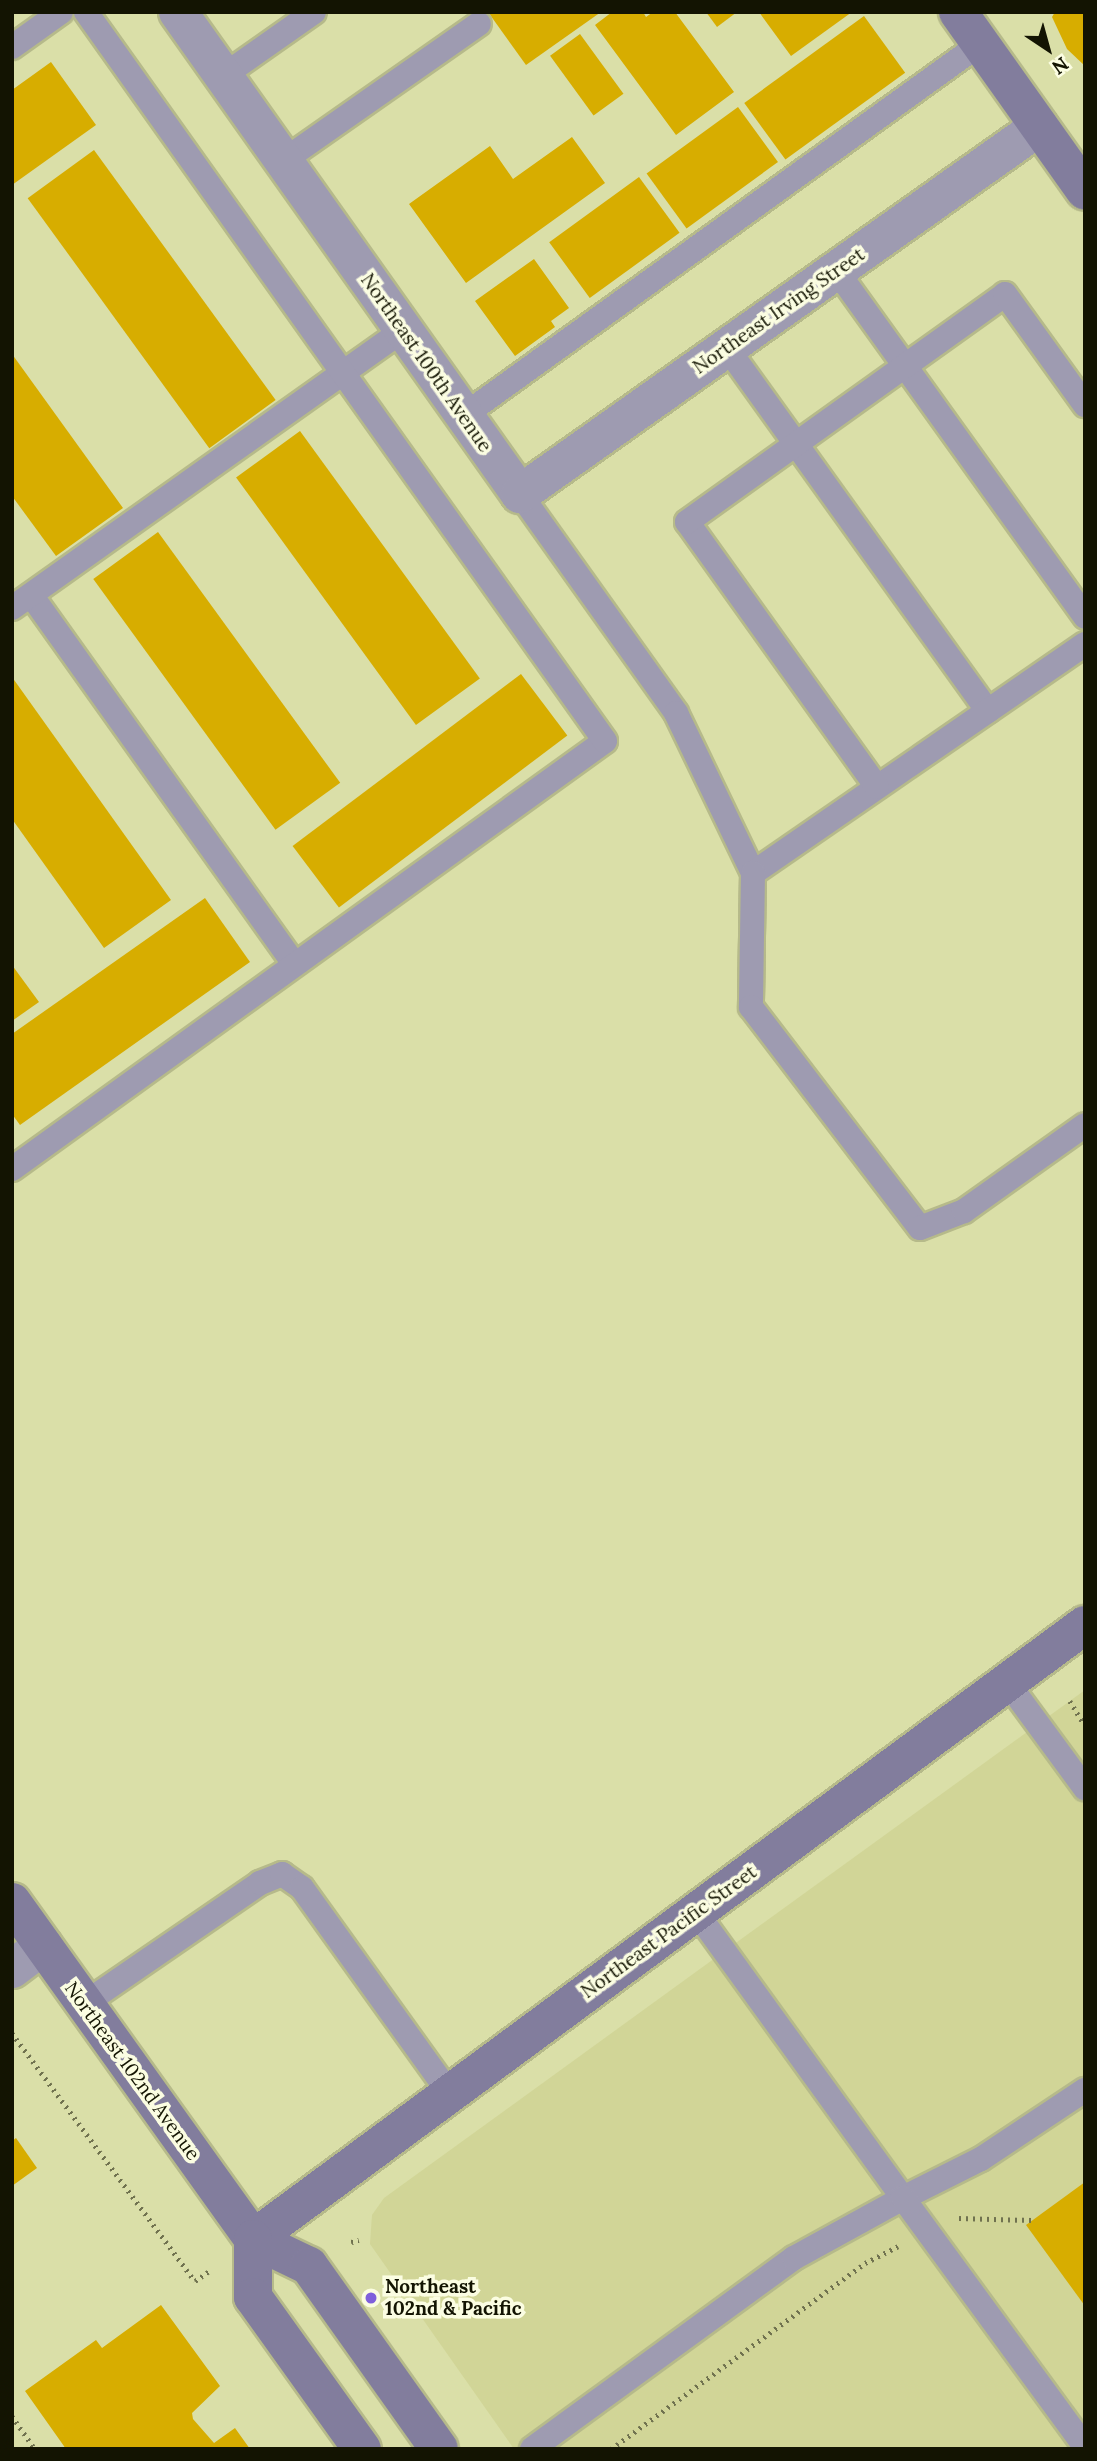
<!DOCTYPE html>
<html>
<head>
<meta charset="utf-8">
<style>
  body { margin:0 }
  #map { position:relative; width:1097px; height:2461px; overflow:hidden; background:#dadfa8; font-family:Lora,serif }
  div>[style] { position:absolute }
  .built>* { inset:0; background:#d1d597 }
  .building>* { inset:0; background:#d7ad00; transform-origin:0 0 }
  .path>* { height:4.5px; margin-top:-2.25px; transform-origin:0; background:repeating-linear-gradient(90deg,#70724f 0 2px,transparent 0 7px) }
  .roads { filter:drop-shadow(2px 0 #b6ba8a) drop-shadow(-2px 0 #b6ba8a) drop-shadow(0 2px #b6ba8a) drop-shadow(0 -2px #b6ba8a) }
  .lane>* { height:24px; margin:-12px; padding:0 12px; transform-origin:12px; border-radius:12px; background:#9e9bb1 }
  .street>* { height:38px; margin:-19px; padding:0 19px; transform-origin:19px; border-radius:19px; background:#9e9bb1 }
  .secondary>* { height:38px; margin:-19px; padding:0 19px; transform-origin:19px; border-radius:19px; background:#827d9d }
  .dots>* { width:19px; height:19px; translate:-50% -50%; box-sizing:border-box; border:4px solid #fbfde2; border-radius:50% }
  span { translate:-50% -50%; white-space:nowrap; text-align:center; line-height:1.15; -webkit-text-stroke:7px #fbfde2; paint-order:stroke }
  .street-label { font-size:19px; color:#131402 }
  .poi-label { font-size:19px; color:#131402; font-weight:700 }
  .left { translate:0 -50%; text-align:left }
  .frame { position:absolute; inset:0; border:14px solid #131402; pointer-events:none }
  .north { position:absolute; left:1013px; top:14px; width:70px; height:70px; -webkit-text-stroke:5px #fbfde2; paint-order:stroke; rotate:144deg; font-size:19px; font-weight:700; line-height:28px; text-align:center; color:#131402 }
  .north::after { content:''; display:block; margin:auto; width:24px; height:32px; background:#131402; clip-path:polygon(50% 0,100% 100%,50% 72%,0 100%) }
</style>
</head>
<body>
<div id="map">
  <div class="built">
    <i style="clip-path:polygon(1085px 1690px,1085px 2449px,514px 2449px,370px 2244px,372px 2215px,384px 2198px)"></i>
  </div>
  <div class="building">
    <i style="clip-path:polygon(488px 12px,601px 12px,526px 65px)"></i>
    <i style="clip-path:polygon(612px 12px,643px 12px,646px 17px,653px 12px,675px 12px,734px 92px,676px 135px,595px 25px)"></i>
    <i style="clip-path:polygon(706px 12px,737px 12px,717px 27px)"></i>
    <i style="clip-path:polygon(759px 12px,852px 12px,791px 56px)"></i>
    <i style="clip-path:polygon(1055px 12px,1085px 12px,1085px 66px,1067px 49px,1052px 17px)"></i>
    <i style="left:864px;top:16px;width:70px;height:148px;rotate:54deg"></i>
    <i style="left:580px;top:34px;width:74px;height:37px;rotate:54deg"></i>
    <i style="clip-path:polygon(51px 62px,96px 125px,12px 185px,12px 90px)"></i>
    <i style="left:738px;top:107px;width:68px;height:113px;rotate:54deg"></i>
    <i style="clip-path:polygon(572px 137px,605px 183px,466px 283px,409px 204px,490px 146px,513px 179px)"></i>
    <i style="left:94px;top:150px;width:309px;height:82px;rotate:54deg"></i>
    <i style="left:639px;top:177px;width:69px;height:111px;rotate:54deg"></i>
    <i style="clip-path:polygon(534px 259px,569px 308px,551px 321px,555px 327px,515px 356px,475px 301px)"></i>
    <i style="clip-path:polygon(12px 354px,123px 508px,56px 556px,12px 496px)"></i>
    <i style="left:300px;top:431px;width:306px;height:79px;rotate:54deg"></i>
    <i style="left:158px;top:532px;width:310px;height:80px;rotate:54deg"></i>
    <i style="left:521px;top:674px;width:77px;height:286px;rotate:53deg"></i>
    <i style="clip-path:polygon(12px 677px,171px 900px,104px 948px,12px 819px)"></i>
    <i style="clip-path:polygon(205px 898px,250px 962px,20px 1125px,12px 1114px,12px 1034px)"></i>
    <i style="clip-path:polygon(12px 965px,39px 1002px,12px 1021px)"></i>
    <i style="clip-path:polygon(16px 2138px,37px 2168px,12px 2186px,12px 2141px)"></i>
    <i style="clip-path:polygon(1085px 2182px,1085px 2306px,1026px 2225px)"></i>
    <i style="clip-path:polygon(161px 2305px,220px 2386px,192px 2413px,193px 2419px,214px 2443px,235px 2428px,250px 2449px,66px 2449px,25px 2391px,96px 2340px,102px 2348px)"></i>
  </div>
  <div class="path">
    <i style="left:1070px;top:1701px;width:27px;rotate:59deg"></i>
    <i style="left:12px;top:2033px;width:308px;rotate:53.6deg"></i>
    <i style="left:195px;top:2281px;width:19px;rotate:-35deg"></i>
    <i style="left:959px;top:2218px;width:73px;rotate:1.6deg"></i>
    <i style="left:351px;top:2242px;width:8px;rotate:-14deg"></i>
    <i style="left:12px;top:2416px;width:40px;rotate:55.1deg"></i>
    <i style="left:611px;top:2449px;width:315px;rotate:-36.2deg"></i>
    <i style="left:865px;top:2263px;width:37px;rotate:-27deg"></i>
  </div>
  <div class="roads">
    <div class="lane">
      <i style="left:12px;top:47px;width:60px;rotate:-35.5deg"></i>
      <i style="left:223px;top:76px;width:111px;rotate:-35.1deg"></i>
      <i style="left:283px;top:161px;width:239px;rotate:-35deg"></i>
      <i style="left:836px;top:270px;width:427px;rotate:54.3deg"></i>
      <i style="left:727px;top:348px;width:447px;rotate:54.3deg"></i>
      <i style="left:463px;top:416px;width:637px;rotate:-35.74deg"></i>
      <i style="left:520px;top:494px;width:269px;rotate:54.5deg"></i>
      <i style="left:676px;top:713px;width:178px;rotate:64.3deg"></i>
      <i style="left:31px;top:595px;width:453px;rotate:54.5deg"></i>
      <i style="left:12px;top:608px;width:480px;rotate:-35.4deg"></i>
      <i style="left:1085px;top:644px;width:403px;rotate:145.4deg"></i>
      <i style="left:753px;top:873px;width:134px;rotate:90.9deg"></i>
      <i style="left:751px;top:1007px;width:278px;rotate:52.6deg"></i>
      <i style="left:920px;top:1228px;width:47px;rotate:-21.1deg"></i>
      <i style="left:964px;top:1211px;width:148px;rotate:-35.4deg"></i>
      <i style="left:877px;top:787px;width:326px;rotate:-125.6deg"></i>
      <i style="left:687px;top:522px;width:391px;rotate:-35.6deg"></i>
      <i style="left:1005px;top:294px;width:137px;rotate:54.2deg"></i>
      <i style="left:12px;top:1169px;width:731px;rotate:-35.82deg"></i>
      <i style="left:605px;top:741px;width:895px;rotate:-125.45deg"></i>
      <i style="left:1007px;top:1682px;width:132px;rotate:53.7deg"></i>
      <i style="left:696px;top:1912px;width:353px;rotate:54.1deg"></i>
      <i style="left:903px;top:2198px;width:87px;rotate:-26.6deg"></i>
      <i style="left:981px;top:2159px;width:125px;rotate:-33.6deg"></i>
      <i style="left:84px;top:2004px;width:214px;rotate:-34.5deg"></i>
      <i style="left:260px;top:1883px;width:24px;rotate:-22deg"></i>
      <i style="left:282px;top:1874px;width:24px;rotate:35deg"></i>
      <i style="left:302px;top:1888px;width:254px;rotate:54.3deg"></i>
      <i style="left:532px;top:2449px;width:324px;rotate:-36.1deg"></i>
      <i style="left:794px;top:2258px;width:124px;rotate:-28.8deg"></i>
      <i style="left:903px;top:2198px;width:308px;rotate:53.8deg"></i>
    </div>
    <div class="street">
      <i style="left:178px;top:12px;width:591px;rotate:54.64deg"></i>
      <i style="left:520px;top:494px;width:636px;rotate:-35.27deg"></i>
      <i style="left:12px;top:1969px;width:39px;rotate:-37deg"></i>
    </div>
    <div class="secondary">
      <i style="left:958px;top:12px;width:219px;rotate:54.6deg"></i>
      <i style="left:12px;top:1902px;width:414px;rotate:54.4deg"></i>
      <i style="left:253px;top:2239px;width:62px;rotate:25.7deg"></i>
      <i style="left:309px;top:2266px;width:224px;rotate:54.6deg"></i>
      <i style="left:253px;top:2239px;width:1034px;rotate:-36.43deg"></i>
      <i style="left:253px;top:2239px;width:58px;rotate:90deg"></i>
      <i style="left:253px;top:2297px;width:187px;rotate:54.4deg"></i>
    </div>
  </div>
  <div class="dots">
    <i style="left:371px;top:2298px;background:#7f60db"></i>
  </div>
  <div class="street-label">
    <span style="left:779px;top:311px;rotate:-35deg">Northeast Irving Street</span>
    <span style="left:426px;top:363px;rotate:55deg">Northeast 100th Avenue</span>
    <span style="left:669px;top:1932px;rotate:-36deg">Northeast Pacific Street</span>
    <span style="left:132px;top:2071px;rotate:54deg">Northeast 102nd Avenue</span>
  </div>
  <div class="poi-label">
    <span class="left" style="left:385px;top:2298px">Northeast<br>102nd &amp; Pacific</span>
  </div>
  <div class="frame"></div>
  <div class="north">N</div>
</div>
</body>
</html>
